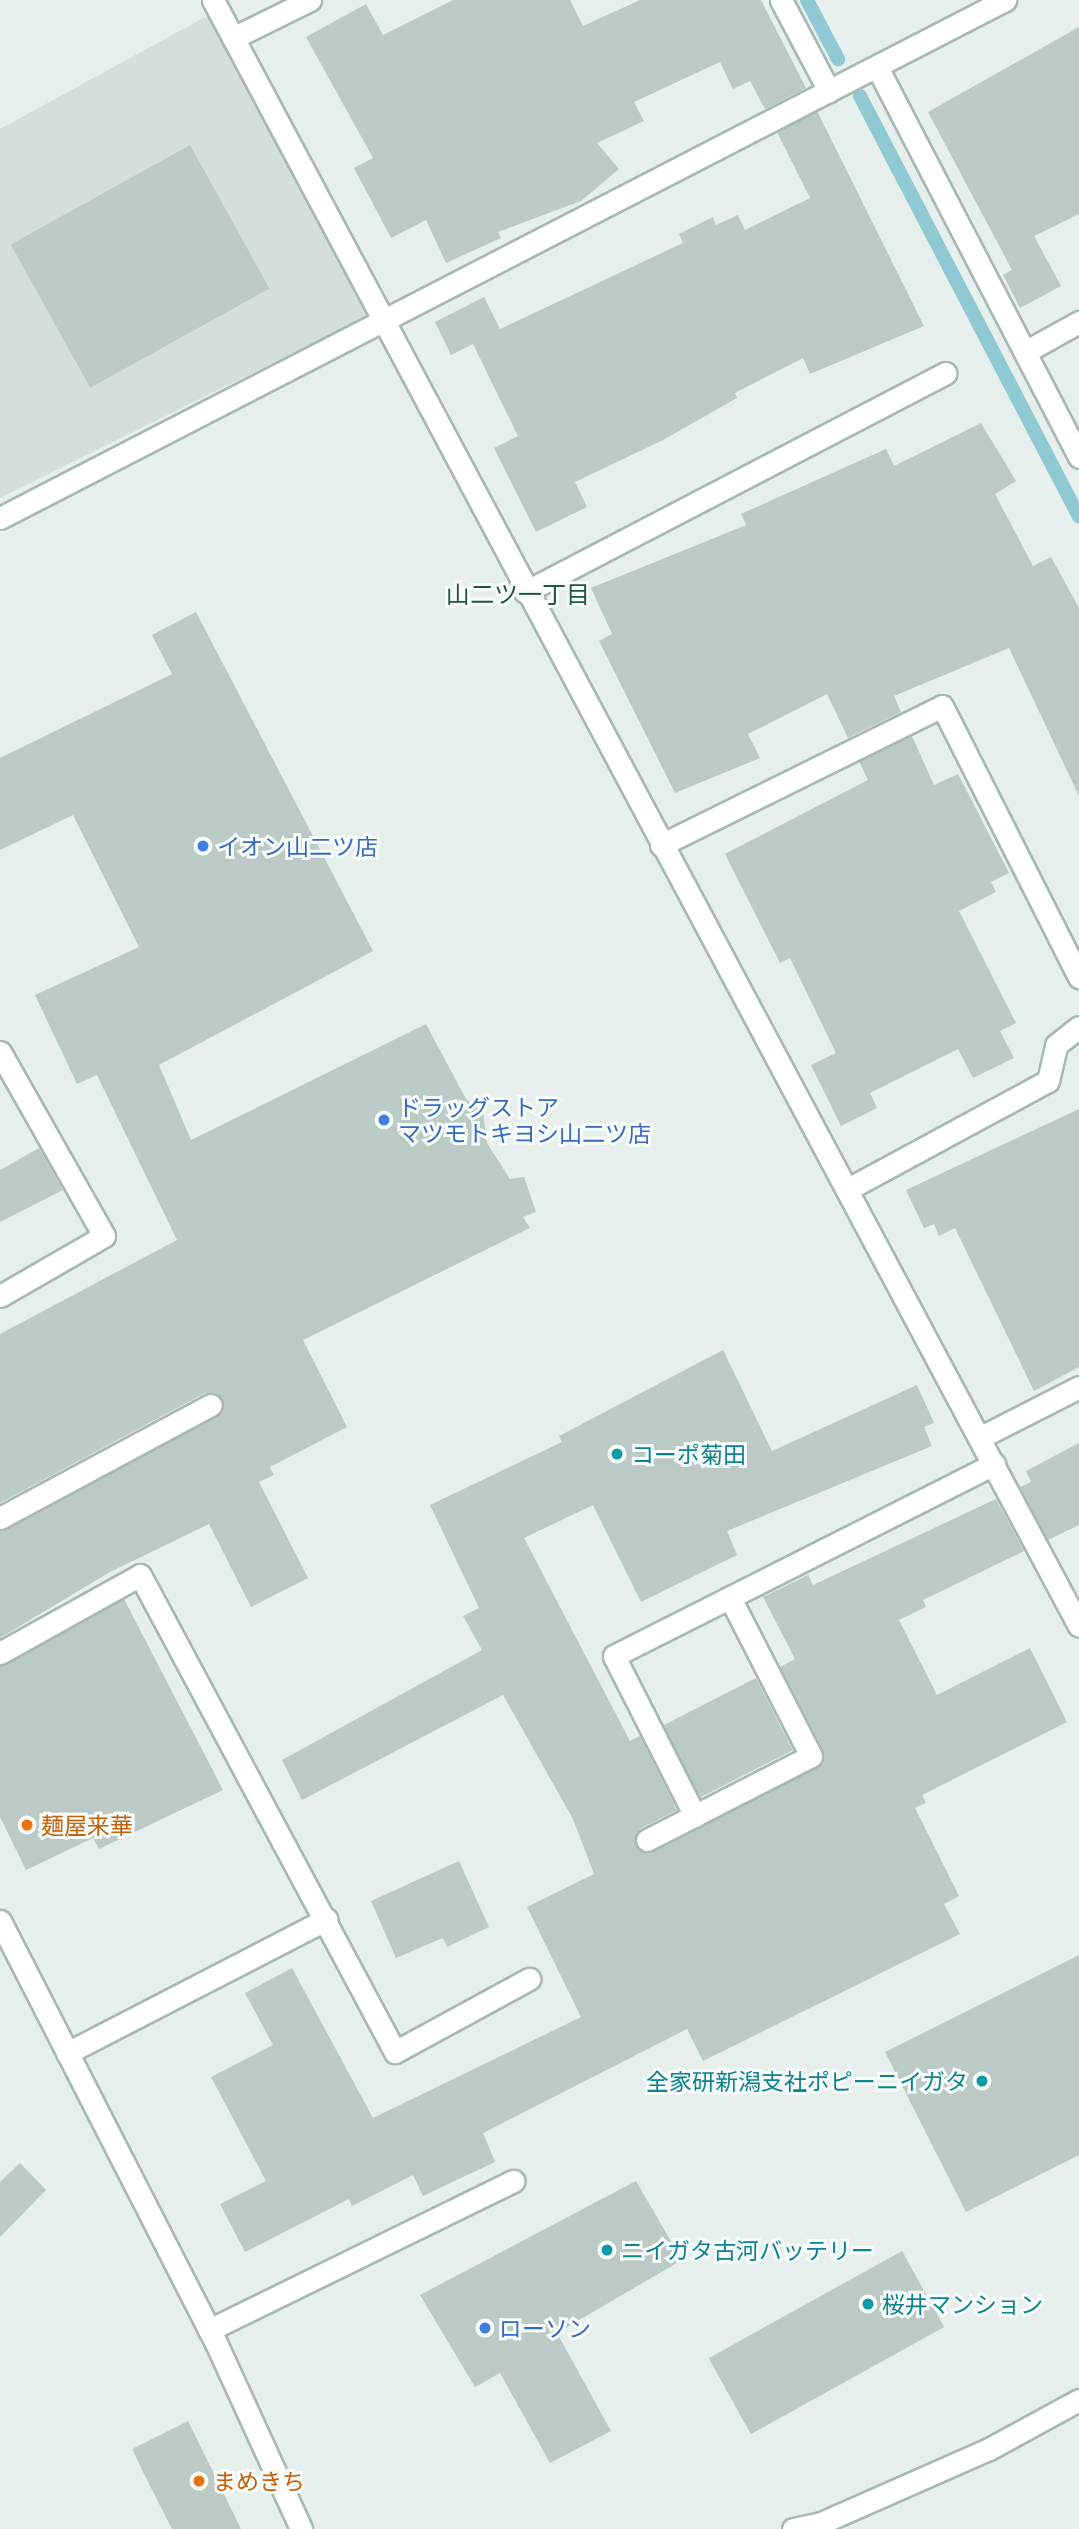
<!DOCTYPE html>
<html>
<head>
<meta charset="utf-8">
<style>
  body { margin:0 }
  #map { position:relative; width:1079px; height:2529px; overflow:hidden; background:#e6efeb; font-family:Barlow,"Noto Sans JP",sans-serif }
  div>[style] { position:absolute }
  .built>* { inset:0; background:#d4dfda }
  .stream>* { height:14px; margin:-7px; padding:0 7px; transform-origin:7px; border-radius:7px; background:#8ec9d4 }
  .building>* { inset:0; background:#bbcac4; transform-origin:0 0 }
  .roads { filter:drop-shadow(2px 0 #a8b8b2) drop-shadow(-2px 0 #a8b8b2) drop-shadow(0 2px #a8b8b2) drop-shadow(0 -2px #a8b8b2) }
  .street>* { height:21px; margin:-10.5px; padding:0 10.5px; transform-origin:10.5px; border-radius:10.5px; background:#fff }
  .secondary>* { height:21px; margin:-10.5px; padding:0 10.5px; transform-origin:10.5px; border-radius:10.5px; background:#fff }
  .dots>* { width:19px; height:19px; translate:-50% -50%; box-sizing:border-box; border:4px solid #f7fbf9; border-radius:50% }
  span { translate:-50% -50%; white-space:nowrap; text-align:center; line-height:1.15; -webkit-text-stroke:6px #f7fbf9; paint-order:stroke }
  .shop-label { font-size:23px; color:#366cbe }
  .left { translate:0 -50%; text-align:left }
  .culture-label { font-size:23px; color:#0d838f }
  .right { translate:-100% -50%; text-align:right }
  .food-label { font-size:23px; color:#c56008 }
  .neighbourhood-label { font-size:24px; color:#1f5548 }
</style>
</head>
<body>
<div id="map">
  <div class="built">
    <i style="clip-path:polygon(218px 10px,376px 312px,0 498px,0 129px)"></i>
  </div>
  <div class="stream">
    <i style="left:807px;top:0;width:67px;rotate:62.3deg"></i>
    <i style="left:860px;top:96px;width:474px;rotate:62.5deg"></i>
  </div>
  <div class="building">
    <i style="clip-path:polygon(453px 0,570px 0,583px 26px,640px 0,761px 0,806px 88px,765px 109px,750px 81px,733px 89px,720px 62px,634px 102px,644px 121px,597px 143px,619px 169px,581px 201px,498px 232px,501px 238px,446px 263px,426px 220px,391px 238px,354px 168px,373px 158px,306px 37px,366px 4px,383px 35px)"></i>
    <i style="clip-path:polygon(1079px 27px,1079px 214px,1034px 236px,1061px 286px,1020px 308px,1003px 275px,1012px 270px,928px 112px)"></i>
    <i style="clip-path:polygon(817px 111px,924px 326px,810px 374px,803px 358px,735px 393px,737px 398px,663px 440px,575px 482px,587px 507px,536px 532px,494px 448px,518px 436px,473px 344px,451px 355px,435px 322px,484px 297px,500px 329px,683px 243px,679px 234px,713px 217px,716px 225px,738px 215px,745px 230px,810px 198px,777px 132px)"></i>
    <i style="left:190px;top:145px;width:164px;height:205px;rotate:61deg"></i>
    <i style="clip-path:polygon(981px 423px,1016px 481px,995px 494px,1033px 566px,1051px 557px,1079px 608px,1079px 796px,1009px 648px,894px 696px,901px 712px,848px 738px,827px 694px,748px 734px,760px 758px,675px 793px,599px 641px,612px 634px,591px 588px,746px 525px,741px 514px,886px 449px,894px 466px)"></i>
    <i style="clip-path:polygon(196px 612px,373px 951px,159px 1065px,191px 1140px,426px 1024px,466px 1099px,483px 1112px,487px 1143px,510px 1179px,524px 1177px,536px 1212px,523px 1217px,530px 1228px,303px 1340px,347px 1427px,270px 1467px,274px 1475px,259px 1482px,308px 1578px,251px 1607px,209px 1524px,110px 1572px,0 1638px,0 1531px,217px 1417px,224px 1406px,218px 1394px,205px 1393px,0 1503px,0 1334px,177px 1240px,97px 1075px,77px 1084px,35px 995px,139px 947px,73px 815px,0 850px,0 758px,172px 674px,152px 635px)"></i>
    <i style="clip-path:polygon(912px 736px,934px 785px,958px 774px,1009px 873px,991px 882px,996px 892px,959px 911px,1016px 1023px,1000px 1031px,1014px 1058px,973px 1078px,958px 1049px,870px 1093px,877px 1108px,841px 1126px,811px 1065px,836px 1053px,790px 958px,780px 963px,725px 854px,868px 780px,859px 761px)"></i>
    <i style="clip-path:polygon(1079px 1109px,1079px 1367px,1034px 1391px,955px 1228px,939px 1236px,934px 1224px,924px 1228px,906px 1190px)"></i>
    <i style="clip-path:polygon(39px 1148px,63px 1190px,0 1222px,0 1170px)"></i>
    <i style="clip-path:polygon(723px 1350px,772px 1451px,917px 1385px,934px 1423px,924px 1427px,932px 1446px,727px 1531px,737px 1555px,641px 1602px,593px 1505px,524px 1538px,630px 1741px,640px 1736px,677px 1810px,640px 1829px,635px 1845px,653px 1852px,822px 1763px,823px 1750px,780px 1667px,795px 1659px,763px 1597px,808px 1575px,813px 1585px,996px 1499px,1024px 1551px,923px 1600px,926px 1607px,899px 1620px,937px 1695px,1030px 1648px,1067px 1722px,922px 1795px,926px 1803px,915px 1808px,959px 1896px,944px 1904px,960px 1934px,703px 2061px,687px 2029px,483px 2133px,495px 2162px,423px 2196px,413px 2175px,352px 2206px,349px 2199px,245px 2252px,220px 2204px,266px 2181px,211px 2077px,273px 2045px,245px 1993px,292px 1968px,373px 2118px,581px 2017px,527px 1907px,594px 1874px,573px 1819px,503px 1695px,302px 1800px,282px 1760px,482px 1650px,463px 1616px,479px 1608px,430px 1505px,562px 1442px,559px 1436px)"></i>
    <i style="clip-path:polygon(1079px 1443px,1079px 1525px,1048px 1540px,1020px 1487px,1031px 1482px,1026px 1471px)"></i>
    <i style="clip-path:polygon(124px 1599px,223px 1790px,99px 1849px,93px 1838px,26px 1870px,0 1817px,0 1666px)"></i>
    <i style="left:756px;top:1678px;width:81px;height:104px;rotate:63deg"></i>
    <i style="clip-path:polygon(459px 1861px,489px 1927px,447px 1947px,443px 1938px,396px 1958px,371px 1901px)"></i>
    <i style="clip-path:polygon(1079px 1955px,1079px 2155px,966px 2212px,885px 2052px)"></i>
    <i style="clip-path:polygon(20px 2163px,46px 2190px,0 2237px,0 2182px)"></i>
    <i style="clip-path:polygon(636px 2181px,682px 2260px,557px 2333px,611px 2431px,550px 2463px,500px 2373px,475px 2387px,420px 2295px)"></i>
    <i style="left:902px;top:2251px;width:87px;height:221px;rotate:61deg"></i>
    <i style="clip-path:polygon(188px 2421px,241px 2529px,172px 2529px,145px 2476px,132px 2449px)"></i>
  </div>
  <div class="roads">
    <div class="street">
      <i style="left:213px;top:0;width:1842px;rotate:61.96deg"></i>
      <i style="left:781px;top:0;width:103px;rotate:62.2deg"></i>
      <i style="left:233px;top:38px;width:86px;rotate:-26.3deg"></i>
      <i style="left:877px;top:67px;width:439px;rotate:62.6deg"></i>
      <i style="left:1025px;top:352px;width:62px;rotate:-29.1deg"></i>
      <i style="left:0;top:518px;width:1131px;rotate:-27.27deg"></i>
      <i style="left:525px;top:592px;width:474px;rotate:-27.5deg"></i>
      <i style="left:661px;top:845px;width:313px;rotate:-26.3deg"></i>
      <i style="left:942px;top:706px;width:304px;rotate:63.2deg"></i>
      <i style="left:0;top:1052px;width:211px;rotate:60.5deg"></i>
      <i style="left:104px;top:1236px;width:120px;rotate:150deg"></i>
      <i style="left:848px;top:1189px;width:227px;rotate:-28.4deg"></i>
      <i style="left:1048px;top:1081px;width:37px;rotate:-77deg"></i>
      <i style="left:1056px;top:1045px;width:29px;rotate:-38deg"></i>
      <i style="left:981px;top:1437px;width:110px;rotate:-27deg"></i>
      <i style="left:0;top:1518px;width:239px;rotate:-28.2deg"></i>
      <i style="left:0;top:1653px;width:160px;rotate:-29.1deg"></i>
      <i style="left:140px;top:1575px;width:541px;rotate:61.87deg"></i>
      <i style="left:395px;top:2052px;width:153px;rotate:-28.6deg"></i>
      <i style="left:695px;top:1816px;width:179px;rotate:-116.9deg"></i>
      <i style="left:614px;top:1656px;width:426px;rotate:-26.8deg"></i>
      <i style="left:647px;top:1840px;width:184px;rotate:-27.1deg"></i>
      <i style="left:811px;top:1756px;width:178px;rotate:-117.1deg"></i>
      <i style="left:67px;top:2053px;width:292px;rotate:-27.3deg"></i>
      <i style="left:209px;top:2330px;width:339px;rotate:-26.1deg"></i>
    </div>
    <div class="secondary">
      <i style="left:0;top:1921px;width:474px;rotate:62.9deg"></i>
      <i style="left:216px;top:2343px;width:205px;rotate:65.4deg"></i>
      <i style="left:793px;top:2529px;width:29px;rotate:-12deg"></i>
      <i style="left:821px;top:2523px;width:184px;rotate:-23.8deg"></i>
      <i style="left:989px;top:2449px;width:102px;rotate:-28.6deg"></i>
    </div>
  </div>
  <div class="dots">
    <i style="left:203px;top:846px;background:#3f7fe0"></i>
    <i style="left:384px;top:1120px;background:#3f7fe0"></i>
    <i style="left:617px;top:1454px;background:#0f9aa8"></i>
    <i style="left:27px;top:1825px;background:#e8710a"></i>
    <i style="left:982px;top:2081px;background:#0f9aa8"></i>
    <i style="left:607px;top:2250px;background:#0f9aa8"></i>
    <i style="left:868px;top:2304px;background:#0f9aa8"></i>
    <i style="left:485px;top:2328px;background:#3f7fe0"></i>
    <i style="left:199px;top:2481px;background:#e8710a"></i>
  </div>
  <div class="shop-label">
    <span class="left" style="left:217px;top:846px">イオン山二ツ店</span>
    <span class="left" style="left:398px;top:1120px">ドラッグストア<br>マツモトキヨシ山二ツ店</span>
    <span class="left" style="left:499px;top:2328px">ローソン</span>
  </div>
  <div class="culture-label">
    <span class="left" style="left:631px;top:1454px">コーポ菊田</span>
    <span class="right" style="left:968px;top:2081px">全家研新潟支社ポピーニイガタ</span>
    <span class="left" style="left:621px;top:2250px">ニイガタ古河バッテリー</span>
    <span class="left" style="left:882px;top:2304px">桜井マンション</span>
  </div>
  <div class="food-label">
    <span class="left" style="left:41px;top:1825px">麺屋来華</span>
    <span class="left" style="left:213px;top:2481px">まめきち</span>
  </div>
  <div class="neighbourhood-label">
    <span style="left:518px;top:594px">山二ツ一丁目</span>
  </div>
</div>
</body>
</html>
